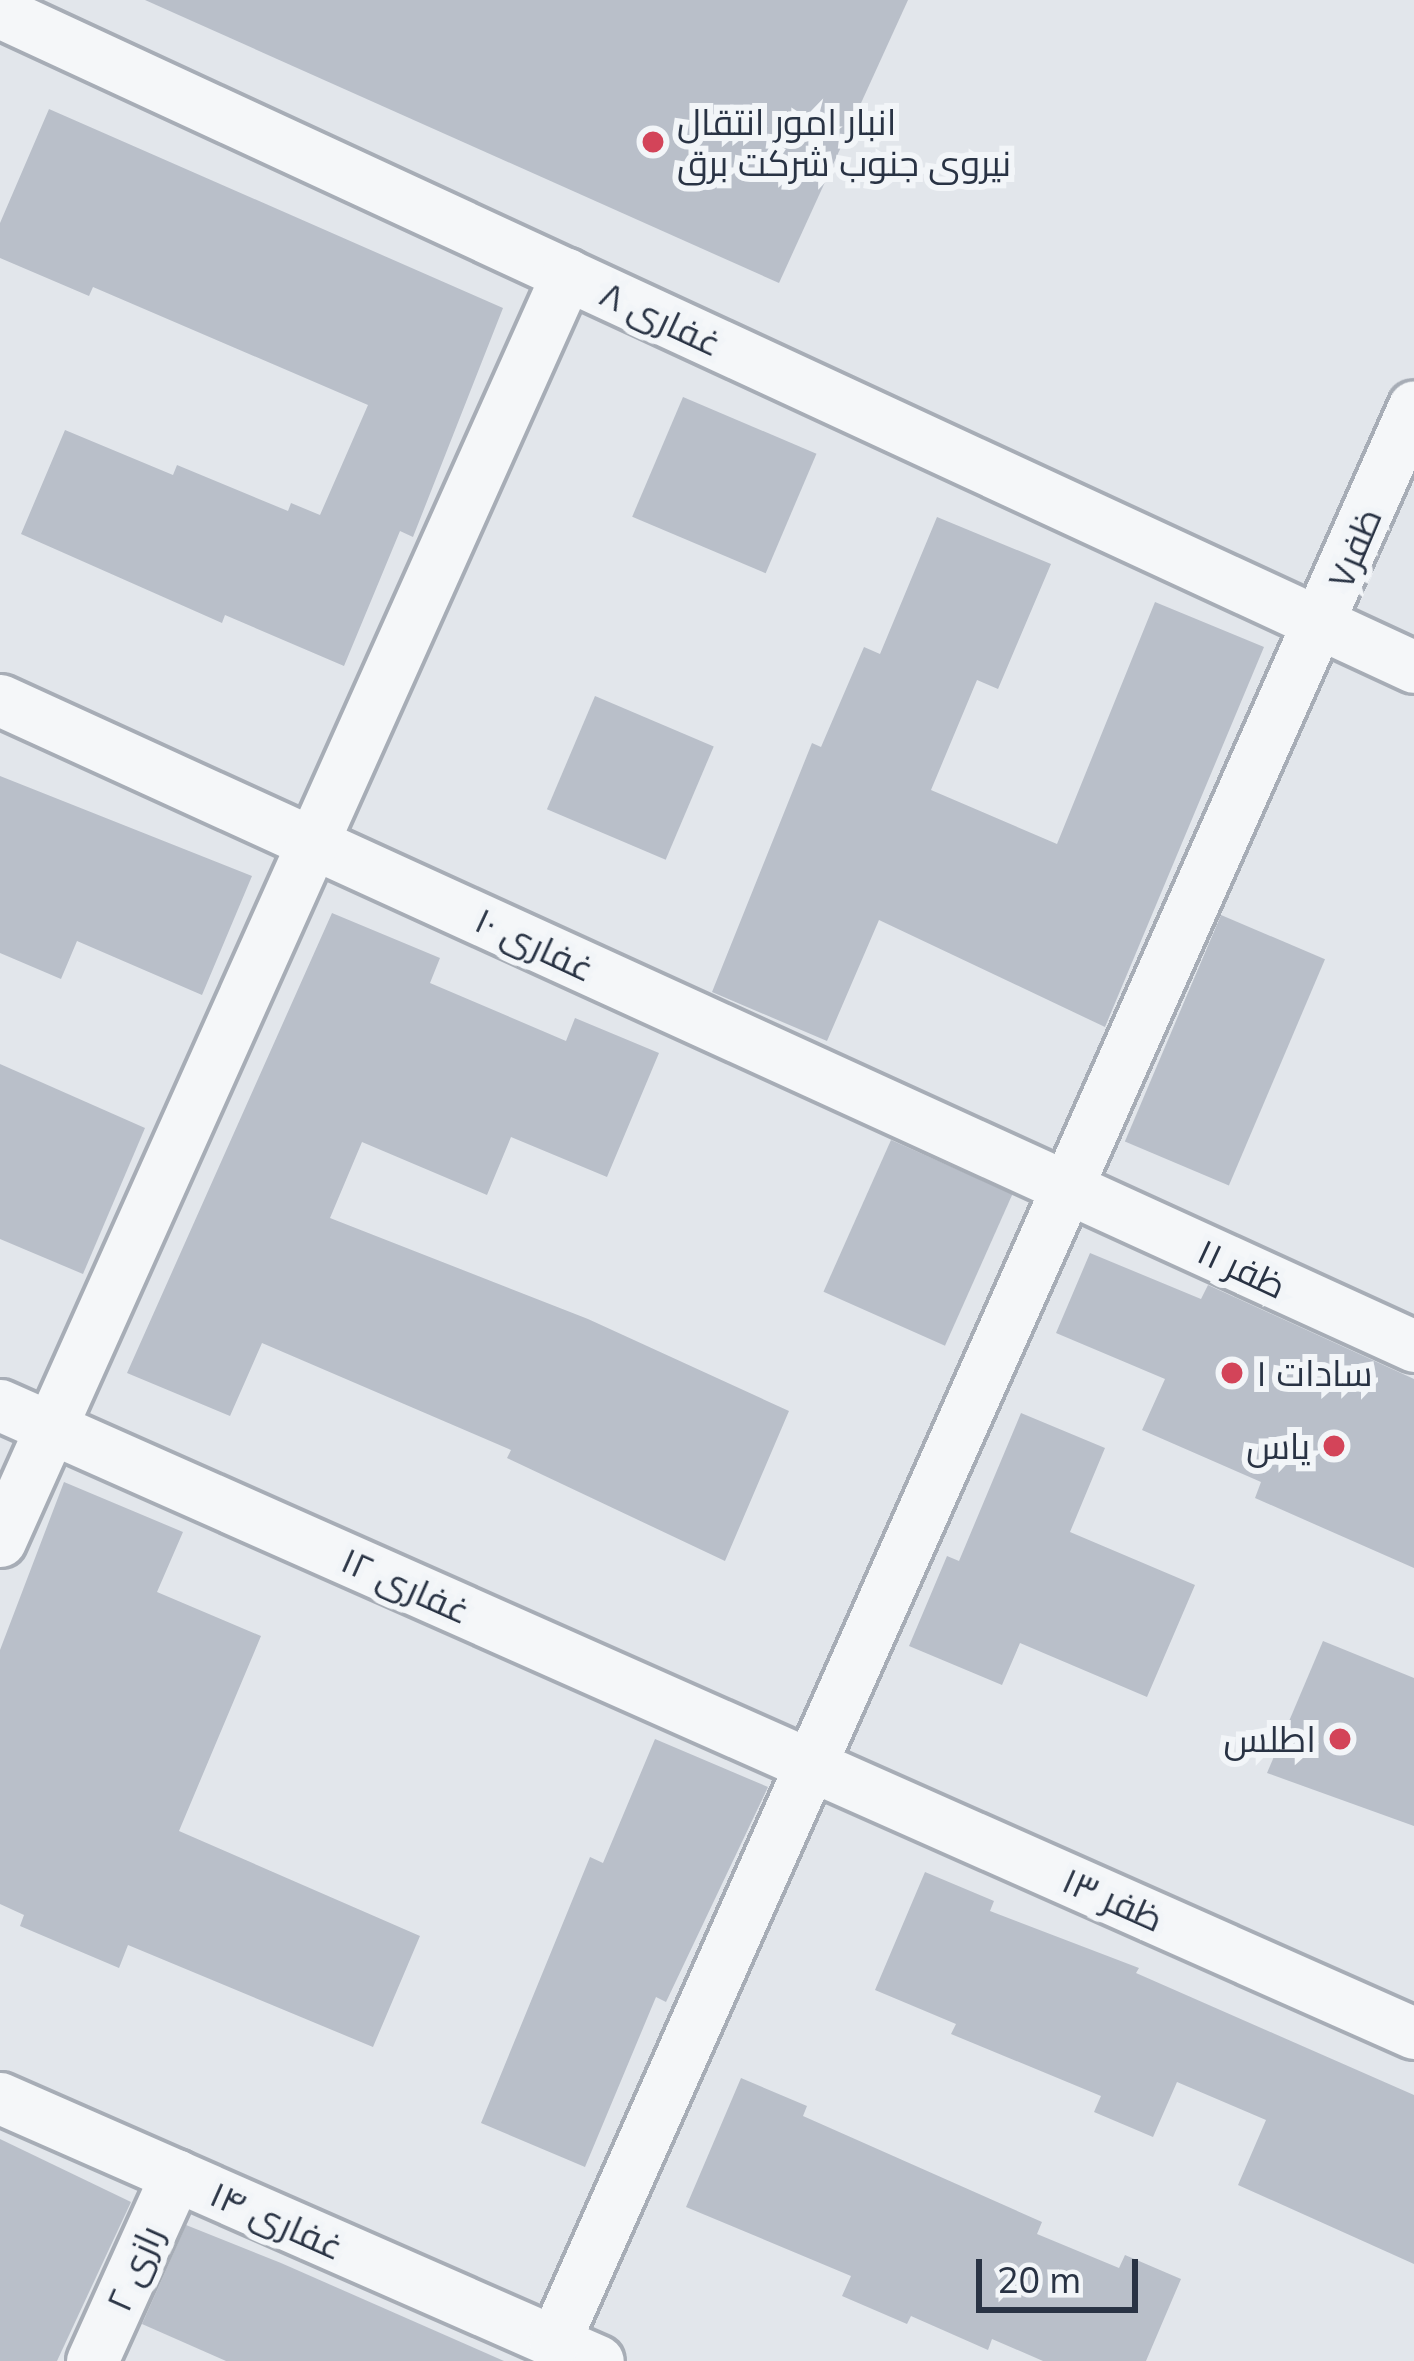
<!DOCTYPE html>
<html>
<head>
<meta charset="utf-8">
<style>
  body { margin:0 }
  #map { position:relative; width:1414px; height:2361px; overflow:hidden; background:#e2e6eb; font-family:Mulish,Cairo,sans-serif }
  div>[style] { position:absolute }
  .building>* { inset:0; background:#b9bfc9; transform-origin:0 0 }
  .roads { filter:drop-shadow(3px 0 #a7adb6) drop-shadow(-3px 0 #a7adb6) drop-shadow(0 3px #a7adb6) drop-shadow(0 -3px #a7adb6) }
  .minor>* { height:51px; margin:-25.5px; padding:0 25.5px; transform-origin:25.5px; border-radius:25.5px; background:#f5f7f9 }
  .dots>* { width:33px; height:33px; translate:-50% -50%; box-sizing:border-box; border:6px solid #f2f5f8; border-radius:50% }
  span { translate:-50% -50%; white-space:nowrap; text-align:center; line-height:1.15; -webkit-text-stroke:12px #f2f5f8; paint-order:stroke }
  .poi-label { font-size:36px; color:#293344 }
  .left { translate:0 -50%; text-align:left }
  .right { translate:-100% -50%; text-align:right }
  .street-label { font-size:36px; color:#293344 }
  .scale { position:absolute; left:976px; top:2259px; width:162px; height:54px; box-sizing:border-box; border:6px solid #293344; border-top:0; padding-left:15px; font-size:36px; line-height:42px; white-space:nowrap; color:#293344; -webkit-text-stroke:9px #f2f5f8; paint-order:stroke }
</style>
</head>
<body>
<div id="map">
  <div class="building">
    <i style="clip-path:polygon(145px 0,908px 0,779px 283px)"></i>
    <i style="clip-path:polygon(49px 109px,503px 308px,413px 537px,400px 531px,344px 666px,225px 615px,222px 623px,21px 534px,65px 430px,173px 475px,177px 465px,288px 511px,291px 503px,320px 515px,368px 405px,93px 287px,89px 296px,0 258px,0 223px)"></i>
    <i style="left:683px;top:397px;width:145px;height:130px;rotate:23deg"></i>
    <i style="clip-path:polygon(937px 517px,1051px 564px,998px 689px,977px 680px,931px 790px,1057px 844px,1155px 602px,1264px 647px,1105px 1027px,879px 920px,827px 1041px,712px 992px,812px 743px,821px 747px,864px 647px,880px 654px)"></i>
    <i style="left:595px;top:696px;width:129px;height:123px;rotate:23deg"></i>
    <i style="clip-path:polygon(0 776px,252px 876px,202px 995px,77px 941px,61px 979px,0 953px)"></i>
    <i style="clip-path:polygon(332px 913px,440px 958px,430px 983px,566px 1041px,575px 1018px,659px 1053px,607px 1177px,511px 1137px,487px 1195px,362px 1142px,330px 1218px,588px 1319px,789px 1411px,725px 1561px,507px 1458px,511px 1450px,262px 1343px,230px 1416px,127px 1373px)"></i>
    <i style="left:1221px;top:915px;width:113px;height:246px;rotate:23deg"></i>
    <i style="clip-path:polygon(0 1064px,145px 1128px,83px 1274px,0 1239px)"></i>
    <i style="left:891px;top:1140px;width:133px;height:166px;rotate:24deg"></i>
    <i style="clip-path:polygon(1090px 1253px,1201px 1299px,1208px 1285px,1414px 1379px,1414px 1568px,1255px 1498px,1261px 1482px,1142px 1430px,1165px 1379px,1056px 1333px)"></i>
    <i style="clip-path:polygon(1021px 1413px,1105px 1448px,1070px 1532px,1195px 1585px,1147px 1697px,1020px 1643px,1002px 1685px,909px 1646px,947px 1556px,959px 1561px)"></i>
    <i style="clip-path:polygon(64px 1482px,183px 1532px,157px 1592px,261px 1636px,179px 1831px,420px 1936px,373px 2047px,128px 1945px,119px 1968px,20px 1926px,24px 1915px,0 1904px,0 1650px)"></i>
    <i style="clip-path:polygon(1323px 1641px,1414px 1678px,1414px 1826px,1267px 1773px)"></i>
    <i style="clip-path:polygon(655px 1739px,768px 1787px,666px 2002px,656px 1997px,585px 2167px,481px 2123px,590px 1857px,603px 1863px)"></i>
    <i style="clip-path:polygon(925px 1872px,994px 1901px,990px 1911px,1139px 1968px,1136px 1973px,1414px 2095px,1414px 2264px,1238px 2185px,1266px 2120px,1177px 2082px,1153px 2137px,1094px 2112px,1101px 2096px,951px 2034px,956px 2024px,875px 1990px)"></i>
    <i style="clip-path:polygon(741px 2078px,807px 2106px,803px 2116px,1042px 2222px,1037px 2234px,1119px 2268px,1125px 2255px,1181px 2279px,1146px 2361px,1043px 2361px,992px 2339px,988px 2350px,911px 2316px,907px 2324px,842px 2296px,851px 2276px,686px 2207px)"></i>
    <i style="clip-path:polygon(0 2139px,131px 2202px,57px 2361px,0 2361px)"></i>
    <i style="clip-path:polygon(186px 2225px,281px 2263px,504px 2361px,226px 2361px,142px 2324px)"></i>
  </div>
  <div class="roads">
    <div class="minor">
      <i style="left:0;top:12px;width:1558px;rotate:24.85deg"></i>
      <i style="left:0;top:700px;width:1555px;rotate:24.55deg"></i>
      <i style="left:0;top:1405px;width:1547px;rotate:23.95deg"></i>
      <i style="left:0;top:1541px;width:1388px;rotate:-65.89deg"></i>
      <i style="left:0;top:2098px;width:653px;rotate:23.74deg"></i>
      <i style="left:554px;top:2342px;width:2118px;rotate:-66.05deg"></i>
      <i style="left:92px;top:2361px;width:204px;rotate:-65.7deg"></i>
    </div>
  </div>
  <div class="dots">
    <i style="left:653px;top:142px;background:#d34459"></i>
    <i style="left:1232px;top:1373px;background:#d34459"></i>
    <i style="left:1334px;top:1446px;background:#d34459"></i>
    <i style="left:1340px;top:1739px;background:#d34459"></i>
  </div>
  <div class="poi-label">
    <span class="left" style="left:677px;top:142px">انبار امور انتقال<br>نیروی جنوب شرکت برق</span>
    <span class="left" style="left:1256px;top:1373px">سادات ۱</span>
    <span class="right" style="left:1310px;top:1446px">یاس</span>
    <span class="right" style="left:1316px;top:1739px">اطلس</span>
  </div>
  <div class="street-label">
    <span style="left:661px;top:318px;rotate:25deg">غفاری ۸</span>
    <span style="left:1354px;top:548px;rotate:-67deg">ظفر۷</span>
    <span style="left:535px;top:944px;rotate:25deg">غفاری ۱۰</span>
    <span style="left:1242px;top:1268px;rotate:25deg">ظفر ۱۱</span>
    <span style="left:406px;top:1585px;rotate:24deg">غفاری ۱۲</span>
    <span style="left:1113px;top:1899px;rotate:24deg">ظفر ۱۳</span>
    <span style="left:277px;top:2220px;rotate:24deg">غفاری ۱۴</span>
    <span style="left:134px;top:2268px;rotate:-66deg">رازی ۲</span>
  </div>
  <div class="scale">20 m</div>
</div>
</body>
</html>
